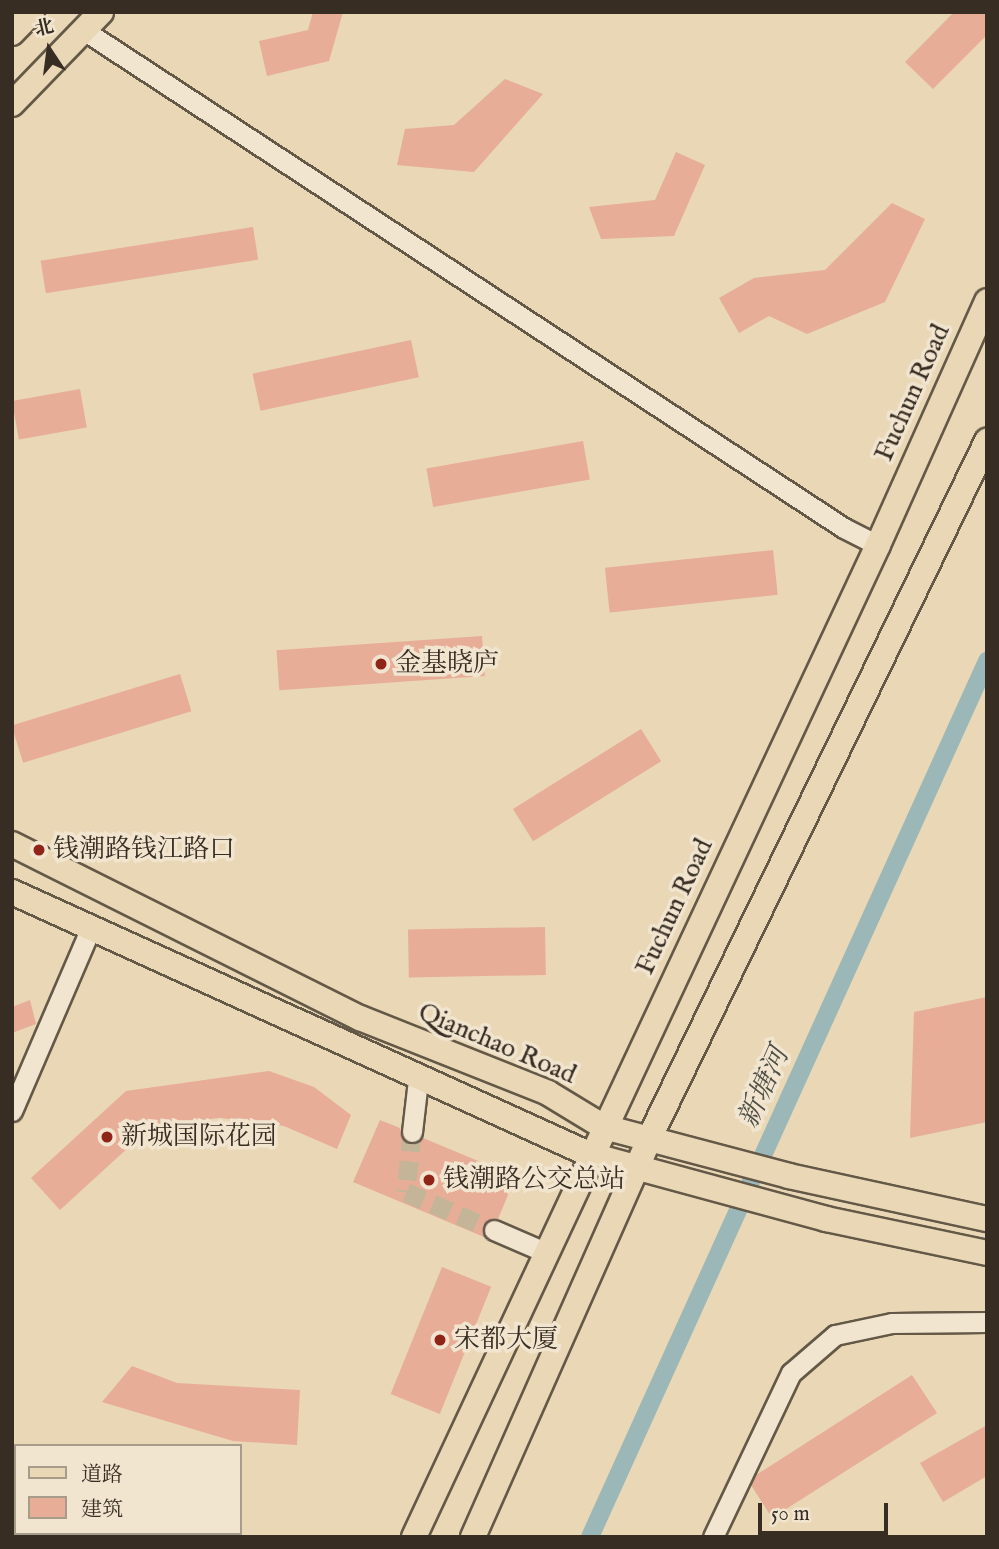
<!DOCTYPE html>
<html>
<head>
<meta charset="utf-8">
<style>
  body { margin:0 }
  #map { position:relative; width:999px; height:1549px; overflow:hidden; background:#e9d7b6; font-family:"IM FELL English","Noto Serif SC",serif }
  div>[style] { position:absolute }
  .canal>* { height:18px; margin:-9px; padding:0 9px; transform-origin:9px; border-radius:9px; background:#9bb7b7 }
  .building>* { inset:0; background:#e7ad97; transform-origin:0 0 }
  .minor-tunnel>* { height:19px; margin-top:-9.5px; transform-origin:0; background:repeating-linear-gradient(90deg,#c5b598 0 19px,transparent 0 29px) }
  .roads { filter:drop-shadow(2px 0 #645847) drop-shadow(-2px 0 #645847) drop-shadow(0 2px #645847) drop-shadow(0 -2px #645847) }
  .minor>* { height:19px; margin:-9.5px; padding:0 9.5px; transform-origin:9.5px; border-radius:9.5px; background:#f1e5d0 }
  .major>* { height:24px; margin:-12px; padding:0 12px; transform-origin:12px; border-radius:12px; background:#e9d7b6 }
  .dots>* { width:19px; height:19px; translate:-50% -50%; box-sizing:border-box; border:4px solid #f1e5d0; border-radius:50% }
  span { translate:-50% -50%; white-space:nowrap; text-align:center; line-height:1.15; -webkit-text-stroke:7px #f1e5d0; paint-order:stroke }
  .street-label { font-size:26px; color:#372d22 }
  .poi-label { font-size:26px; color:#372d22 }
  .left { translate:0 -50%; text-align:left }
  .water-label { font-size:28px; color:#505047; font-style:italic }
  .frame { position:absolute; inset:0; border:14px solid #372d22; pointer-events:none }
  .legend { position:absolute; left:14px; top:1444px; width:228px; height:91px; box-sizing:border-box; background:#f1e5d0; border:2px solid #a79b8a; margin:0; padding:9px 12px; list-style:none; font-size:21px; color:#372d22 }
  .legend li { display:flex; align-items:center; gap:14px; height:35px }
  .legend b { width:35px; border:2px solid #a79b8a }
  .north { position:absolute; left:14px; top:14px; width:70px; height:70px; -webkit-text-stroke:5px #f1e5d0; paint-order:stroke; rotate:347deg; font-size:19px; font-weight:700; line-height:28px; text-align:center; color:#372d22 }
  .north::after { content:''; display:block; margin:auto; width:24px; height:32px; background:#372d22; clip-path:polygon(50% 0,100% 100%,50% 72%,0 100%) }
  .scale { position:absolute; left:758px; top:1503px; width:130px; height:32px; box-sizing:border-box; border:4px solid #372d22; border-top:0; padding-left:9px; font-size:21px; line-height:24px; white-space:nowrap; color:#372d22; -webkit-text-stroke:5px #f1e5d0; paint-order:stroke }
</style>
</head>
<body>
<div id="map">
  <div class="canal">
    <i style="left:590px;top:1537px;width:962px;rotate:-65.62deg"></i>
  </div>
  <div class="building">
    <i style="clip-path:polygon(313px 12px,343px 12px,329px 61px,267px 76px,259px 41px,308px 30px)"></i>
    <i style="clip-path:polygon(954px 12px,987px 12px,987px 35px,933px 89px,905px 62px)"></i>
    <i style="clip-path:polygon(505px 79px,543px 94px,474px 172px,397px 165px,405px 129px,454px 125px)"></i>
    <i style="clip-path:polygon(676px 152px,705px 165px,674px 236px,601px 239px,589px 207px,655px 200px)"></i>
    <i style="clip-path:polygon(892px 203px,925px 219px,885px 302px,807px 334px,769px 316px,739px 333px,719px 298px,754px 278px,825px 270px)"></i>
    <i style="left:253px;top:227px;width:33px;height:215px;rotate:81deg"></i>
    <i style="left:411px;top:340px;width:38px;height:162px;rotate:78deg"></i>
    <i style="left:80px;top:389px;width:39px;height:69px;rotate:80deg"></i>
    <i style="left:583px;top:441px;width:39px;height:159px;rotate:80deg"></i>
    <i style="left:773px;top:550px;width:45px;height:169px;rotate:84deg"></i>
    <i style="left:482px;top:636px;width:40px;height:206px;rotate:86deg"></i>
    <i style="left:180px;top:674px;width:39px;height:176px;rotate:73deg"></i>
    <i style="left:641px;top:729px;width:38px;height:151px;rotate:58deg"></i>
    <i style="left:545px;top:927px;width:48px;height:137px;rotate:89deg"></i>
    <i style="clip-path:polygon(987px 997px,987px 1122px,910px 1138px,914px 1012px)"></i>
    <i style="clip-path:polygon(30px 1000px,36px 1024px,12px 1033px,12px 1007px)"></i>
    <i style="clip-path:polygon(269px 1071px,314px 1087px,351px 1115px,337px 1149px,284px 1126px,220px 1118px,153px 1125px,60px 1210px,31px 1178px,126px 1091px)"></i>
    <i style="clip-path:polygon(380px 1120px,400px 1128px,405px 1142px,416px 1143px,423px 1138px,495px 1168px,508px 1195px,498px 1219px,483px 1225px,484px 1237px,353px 1182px)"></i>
    <i style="left:442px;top:1267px;width:53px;height:137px;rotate:22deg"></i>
    <i style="clip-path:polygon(132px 1366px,177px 1383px,300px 1390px,297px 1445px,233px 1441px,102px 1402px)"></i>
    <i style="clip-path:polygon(912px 1375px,937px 1413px,772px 1518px,751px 1485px,756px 1475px)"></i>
    <i style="clip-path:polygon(987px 1425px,987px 1476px,943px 1502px,920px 1463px)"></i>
  </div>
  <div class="minor-tunnel">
    <i style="left:412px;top:1132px;width:60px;rotate:95.7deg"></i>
    <i style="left:406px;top:1192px;width:96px;rotate:23.4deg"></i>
  </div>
  <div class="roads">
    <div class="minor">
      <i style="left:85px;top:31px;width:907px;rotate:33.22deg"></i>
      <i style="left:844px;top:528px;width:38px;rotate:27deg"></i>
      <i style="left:12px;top:1111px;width:197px;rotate:-66.7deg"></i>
      <i style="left:412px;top:1132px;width:52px;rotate:-83.4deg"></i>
      <i style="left:494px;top:1230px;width:56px;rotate:23.3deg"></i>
      <i style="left:713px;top:1537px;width:182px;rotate:-64.6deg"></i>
      <i style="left:791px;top:1373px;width:58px;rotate:-40.8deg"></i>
      <i style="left:835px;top:1335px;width:58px;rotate:-11.9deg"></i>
      <i style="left:892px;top:1323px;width:95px;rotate:-0.6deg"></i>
    </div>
    <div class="major">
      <i style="left:12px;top:33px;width:29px;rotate:-46deg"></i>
      <i style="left:12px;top:104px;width:128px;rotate:-45.9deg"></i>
      <i style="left:12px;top:844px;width:389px;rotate:26.6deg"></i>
      <i style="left:360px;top:1018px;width:202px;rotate:21.7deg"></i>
      <i style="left:548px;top:1093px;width:66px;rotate:31.3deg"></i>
      <i style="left:604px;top:1127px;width:191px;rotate:14.8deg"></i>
      <i style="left:789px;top:1176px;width:203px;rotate:12.3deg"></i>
      <i style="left:12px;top:892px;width:636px;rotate:24.43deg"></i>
      <i style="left:591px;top:1155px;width:244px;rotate:15.2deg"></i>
      <i style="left:826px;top:1219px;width:165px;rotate:11.9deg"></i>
      <i style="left:414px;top:1537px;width:1095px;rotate:-64.93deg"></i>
      <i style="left:878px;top:545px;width:267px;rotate:-65.9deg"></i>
      <i style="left:473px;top:1537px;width:435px;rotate:-66.1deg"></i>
      <i style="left:649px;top:1139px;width:776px;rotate:-64.16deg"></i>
    </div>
  </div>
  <div class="dots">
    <i style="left:381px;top:664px;background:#8f2418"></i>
    <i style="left:39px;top:850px;background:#8f2418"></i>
    <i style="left:107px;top:1137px;background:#8f2418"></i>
    <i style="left:429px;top:1180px;background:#8f2418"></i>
    <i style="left:440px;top:1340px;background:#8f2418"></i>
  </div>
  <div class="street-label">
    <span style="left:913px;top:393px;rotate:-66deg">Fuchun Road</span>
    <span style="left:675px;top:907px;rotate:-65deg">Fuchun Road</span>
    <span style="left:497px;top:1044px;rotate:23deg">Qianchao Road</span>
  </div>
  <div class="poi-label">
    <span class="left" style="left:395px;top:664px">金基晓庐</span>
    <span class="left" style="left:53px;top:850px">钱潮路钱江路口</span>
    <span class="left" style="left:121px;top:1137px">新城国际花园</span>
    <span class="left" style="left:443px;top:1180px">钱潮路公交总站</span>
    <span class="left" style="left:454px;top:1340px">宋都大厦</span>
  </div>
  <div class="water-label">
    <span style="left:765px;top:1088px;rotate:-66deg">新塘河</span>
  </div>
  <div class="frame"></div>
  <ul class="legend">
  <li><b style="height:9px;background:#e9d7b6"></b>道路</li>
  <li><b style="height:19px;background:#e7ad97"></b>建筑</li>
  </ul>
  <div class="north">北</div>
  <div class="scale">50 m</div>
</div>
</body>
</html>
